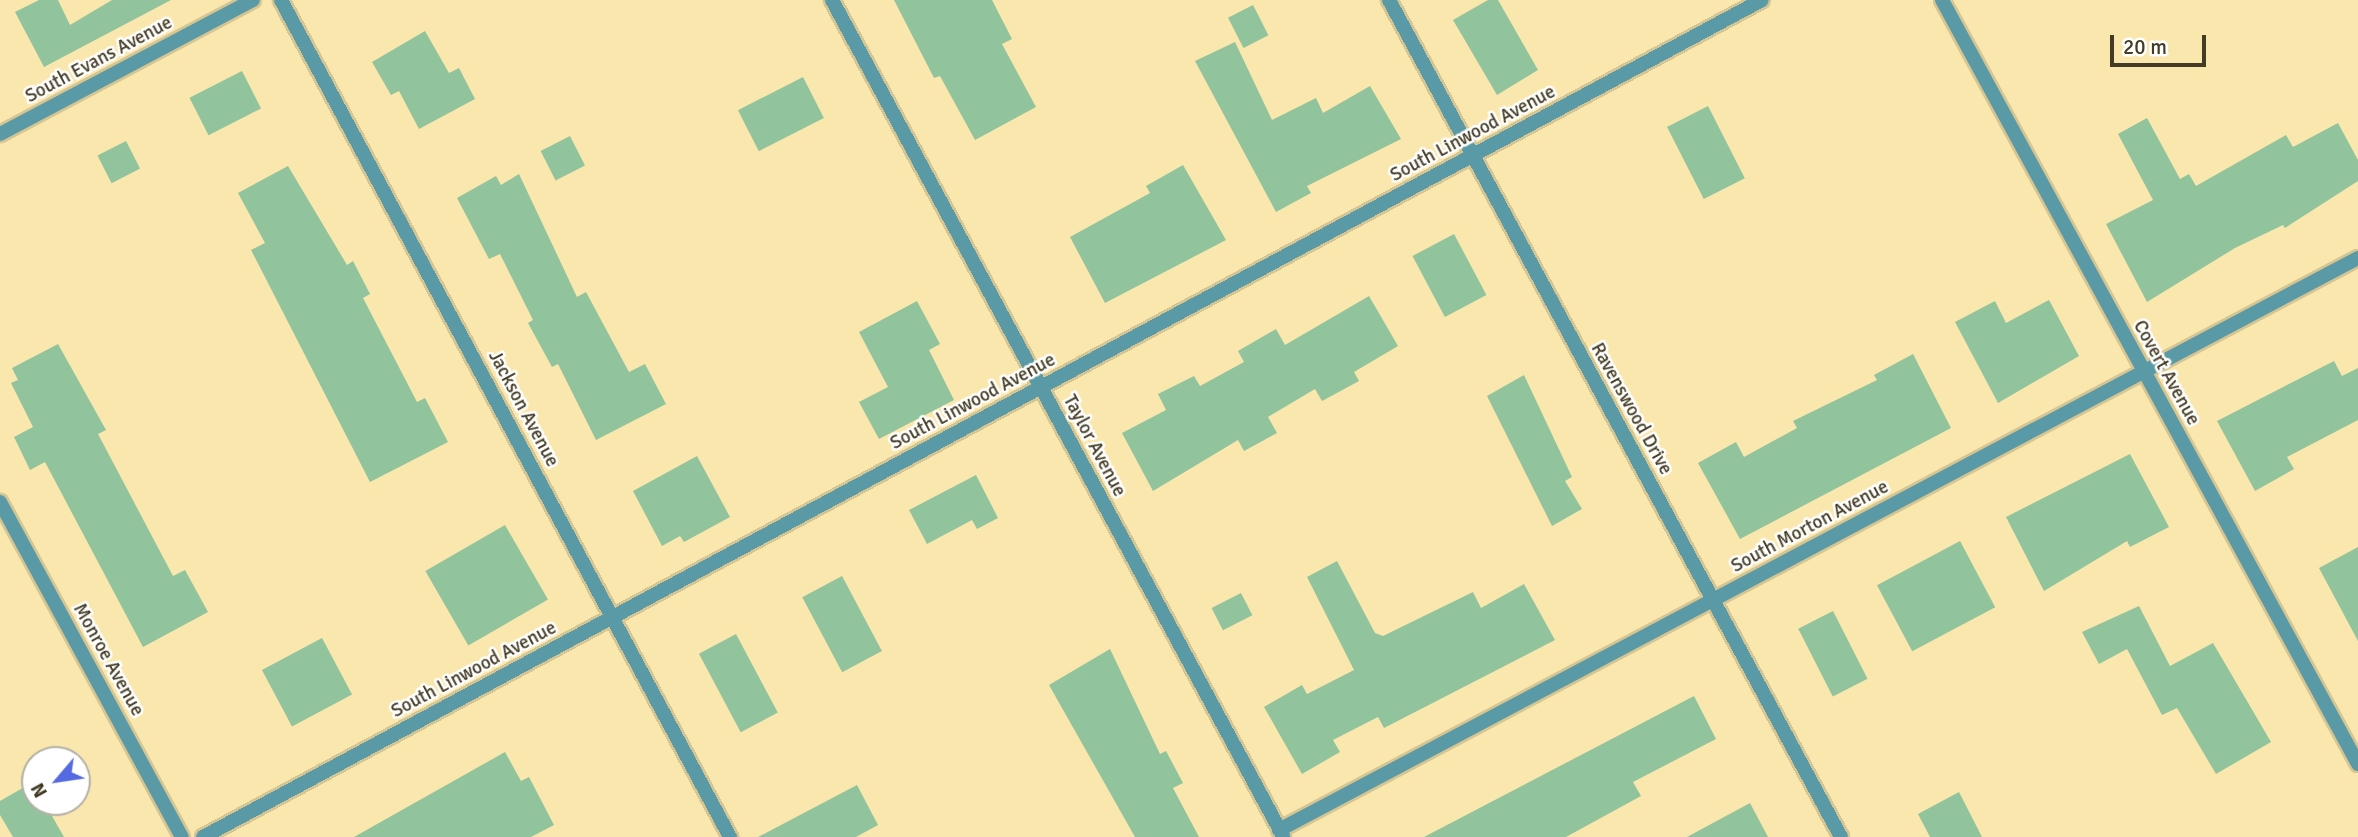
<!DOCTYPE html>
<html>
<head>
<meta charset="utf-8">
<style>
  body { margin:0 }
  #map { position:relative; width:2358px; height:837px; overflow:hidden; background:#fae7ae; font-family:Signika,sans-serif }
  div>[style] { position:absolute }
  .building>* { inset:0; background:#91c39d; transform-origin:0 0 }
  .roads { filter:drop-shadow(2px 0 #d5c592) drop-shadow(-2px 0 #d5c592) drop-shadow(0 2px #d5c592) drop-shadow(0 -2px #d5c592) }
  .street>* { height:14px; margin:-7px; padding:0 7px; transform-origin:7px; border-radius:7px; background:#5a9aa6 }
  span { translate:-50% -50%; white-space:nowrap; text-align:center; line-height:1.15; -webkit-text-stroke:5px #fff; paint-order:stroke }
  .street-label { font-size:19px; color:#433b24 }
  .north { position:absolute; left:21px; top:746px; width:70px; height:70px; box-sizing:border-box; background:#fff; border:2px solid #b4b1a7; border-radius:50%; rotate:241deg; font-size:19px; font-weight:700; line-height:28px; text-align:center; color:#433b24 }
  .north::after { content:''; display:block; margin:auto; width:24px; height:32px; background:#546ae0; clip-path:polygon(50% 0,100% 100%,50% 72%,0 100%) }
  .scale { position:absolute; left:2110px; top:35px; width:96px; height:32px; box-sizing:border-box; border:4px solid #433b24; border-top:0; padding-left:9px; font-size:21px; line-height:24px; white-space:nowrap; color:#433b24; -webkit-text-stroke:5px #fff; paint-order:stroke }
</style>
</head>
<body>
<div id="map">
  <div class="building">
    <i style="clip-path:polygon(39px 0,58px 0,70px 25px,112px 0,171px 0,44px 67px,15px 12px)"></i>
    <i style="clip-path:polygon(894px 0,992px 0,1012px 39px,1002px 44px,1036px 107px,975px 140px,940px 76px,934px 78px)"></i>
    <i style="clip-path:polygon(1488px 0,1498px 0,1538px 70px,1497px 95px,1453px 20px)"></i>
    <i style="left:1253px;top:5px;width:34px;height:28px;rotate:63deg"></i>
    <i style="clip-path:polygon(425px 31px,449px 73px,459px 68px,475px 99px,419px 129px,399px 91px,391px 95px,372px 62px)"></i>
    <i style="clip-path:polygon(1235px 42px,1272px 120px,1316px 98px,1323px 113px,1370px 86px,1401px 139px,1307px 186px,1311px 193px,1276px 212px,1195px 61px)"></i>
    <i style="left:242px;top:71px;width:42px;height:59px;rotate:63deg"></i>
    <i style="left:803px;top:77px;width:46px;height:73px;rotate:63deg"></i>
    <i style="left:1708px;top:106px;width:81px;height:46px;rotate:63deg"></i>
    <i style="clip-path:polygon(2147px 118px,2180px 179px,2189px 174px,2196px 186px,2286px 135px,2293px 147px,2338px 123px,2358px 160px,2358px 181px,2285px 228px,2283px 225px,2235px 248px,2147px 302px,2106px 224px,2153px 200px,2118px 134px)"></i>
    <i style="left:570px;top:136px;width:33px;height:33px;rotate:63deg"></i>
    <i style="left:126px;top:141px;width:31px;height:32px;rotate:63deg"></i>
    <i style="clip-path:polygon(1183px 165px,1226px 240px,1105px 303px,1070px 237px,1150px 193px,1146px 186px)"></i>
    <i style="clip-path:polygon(288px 166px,347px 265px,353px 261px,370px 294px,363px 298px,417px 402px,425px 398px,448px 442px,370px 482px,251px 250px,265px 243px,238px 193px)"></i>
    <i style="clip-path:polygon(519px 174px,577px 297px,586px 292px,629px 372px,645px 364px,666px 404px,596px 440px,558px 364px,552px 367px,528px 323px,533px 320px,500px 254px,489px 259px,457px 198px,496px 176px,501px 185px)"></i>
    <i style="left:1454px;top:234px;width:69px;height:47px;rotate:62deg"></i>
    <i style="clip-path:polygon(1369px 296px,1398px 346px,1354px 372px,1359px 381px,1322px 401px,1315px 389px,1268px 417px,1277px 433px,1244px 451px,1238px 440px,1153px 491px,1122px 433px,1166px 410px,1158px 394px,1194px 376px,1200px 386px,1244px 362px,1238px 351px,1276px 329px,1285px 345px)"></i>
    <i style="clip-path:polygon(2049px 300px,2079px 356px,1998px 403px,1955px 322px,1995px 301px,2006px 323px)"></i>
    <i style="clip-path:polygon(917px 301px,940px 344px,929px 350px,954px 400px,879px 439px,859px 402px,888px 387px,859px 332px)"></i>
    <i style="clip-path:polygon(58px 344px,106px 430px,98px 434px,173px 576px,185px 570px,208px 612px,143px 647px,45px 462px,30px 470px,14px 437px,33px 427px,11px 383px,18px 380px,12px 368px)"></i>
    <i style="clip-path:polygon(1913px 354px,1951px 428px,1740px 539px,1698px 463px,1736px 442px,1744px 457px,1797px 428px,1793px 421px,1877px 380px,1874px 375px)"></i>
    <i style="clip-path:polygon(2334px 361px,2342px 376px,2358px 368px,2358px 420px,2287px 457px,2294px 469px,2255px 491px,2217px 421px)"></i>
    <i style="clip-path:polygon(1524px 375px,1572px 477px,1565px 481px,1582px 509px,1552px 526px,1487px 396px)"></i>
    <i style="clip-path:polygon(2130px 454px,2169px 527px,2130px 547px,2127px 541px,2044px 591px,2006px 517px)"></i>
    <i style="clip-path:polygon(697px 456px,730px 517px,684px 542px,680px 536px,662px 546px,633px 491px)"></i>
    <i style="clip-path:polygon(976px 475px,998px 518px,977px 529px,972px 520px,927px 544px,909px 510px)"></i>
    <i style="left:505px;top:525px;width:86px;height:92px;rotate:60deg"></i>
    <i style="left:1960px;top:541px;width:75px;height:94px;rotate:62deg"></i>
    <i style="clip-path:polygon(2358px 547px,2358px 641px,2319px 568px)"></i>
    <i style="clip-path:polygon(1337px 561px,1375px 633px,1383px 636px,1473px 592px,1481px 608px,1524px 584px,1555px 640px,1384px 728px,1378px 717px,1333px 740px,1340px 752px,1302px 774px,1264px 707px,1302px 685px,1307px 694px,1354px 670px,1307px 577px)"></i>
    <i style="left:842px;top:576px;width:85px;height:45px;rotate:62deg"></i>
    <i style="left:1241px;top:593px;width:25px;height:33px;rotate:63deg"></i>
    <i style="clip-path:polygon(2139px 606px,2170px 666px,2213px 643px,2271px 742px,2216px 774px,2177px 708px,2162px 715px,2127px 649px,2099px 664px,2082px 632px)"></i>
    <i style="left:1833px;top:611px;width:76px;height:39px;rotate:63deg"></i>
    <i style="left:736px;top:634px;width:89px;height:42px;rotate:62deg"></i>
    <i style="left:322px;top:638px;width:64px;height:68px;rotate:62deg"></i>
    <i style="clip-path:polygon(1110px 649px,1160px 754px,1166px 751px,1183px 783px,1173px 788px,1199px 837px,1135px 837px,1049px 685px)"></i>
    <i style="clip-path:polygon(1694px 696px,1716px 739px,1633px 782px,1641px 796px,1566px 837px,1424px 837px)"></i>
    <i style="clip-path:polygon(505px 752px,521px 781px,529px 777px,554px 825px,531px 837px,354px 837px)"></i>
    <i style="clip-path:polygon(33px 782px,35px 802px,44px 802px,64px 837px,13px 837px,0 815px,0 801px)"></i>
    <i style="clip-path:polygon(857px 785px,878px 825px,856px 837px,758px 837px)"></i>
    <i style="clip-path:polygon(1959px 792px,1982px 837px,1930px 837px,1918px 814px)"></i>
    <i style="clip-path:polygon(1750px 803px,1768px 837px,1687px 837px)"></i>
  </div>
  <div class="roads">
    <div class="street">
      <i style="left:281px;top:0;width:950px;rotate:61.79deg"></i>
      <i style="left:832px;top:0;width:950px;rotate:61.65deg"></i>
      <i style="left:1389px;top:0;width:951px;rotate:61.63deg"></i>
      <i style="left:1942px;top:0;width:870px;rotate:61.43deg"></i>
      <i style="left:0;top:134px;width:286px;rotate:-27.9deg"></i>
      <i style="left:0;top:502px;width:381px;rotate:61.5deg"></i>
      <i style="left:1279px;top:830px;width:1221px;rotate:-27.93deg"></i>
      <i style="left:203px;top:837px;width:1769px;rotate:-28.23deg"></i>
    </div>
  </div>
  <div class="street-label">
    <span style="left:99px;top:60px;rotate:-28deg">South Evans Avenue</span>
    <span style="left:1473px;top:134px;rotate:-28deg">South Linwood Avenue</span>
    <span style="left:2166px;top:373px;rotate:61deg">Covert Avenue</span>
    <span style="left:973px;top:402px;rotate:-28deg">South Linwood Avenue</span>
    <span style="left:523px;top:409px;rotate:62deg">Jackson Avenue</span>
    <span style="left:1631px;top:409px;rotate:61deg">Ravenswood Drive</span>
    <span style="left:1094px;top:446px;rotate:62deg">Taylor Avenue</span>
    <span style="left:1810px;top:527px;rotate:-28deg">South Morton Avenue</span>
    <span style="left:108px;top:660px;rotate:61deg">Monroe Avenue</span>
    <span style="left:474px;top:670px;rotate:-28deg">South Linwood Avenue</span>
  </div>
  <div class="north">N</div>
  <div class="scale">20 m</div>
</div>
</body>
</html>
